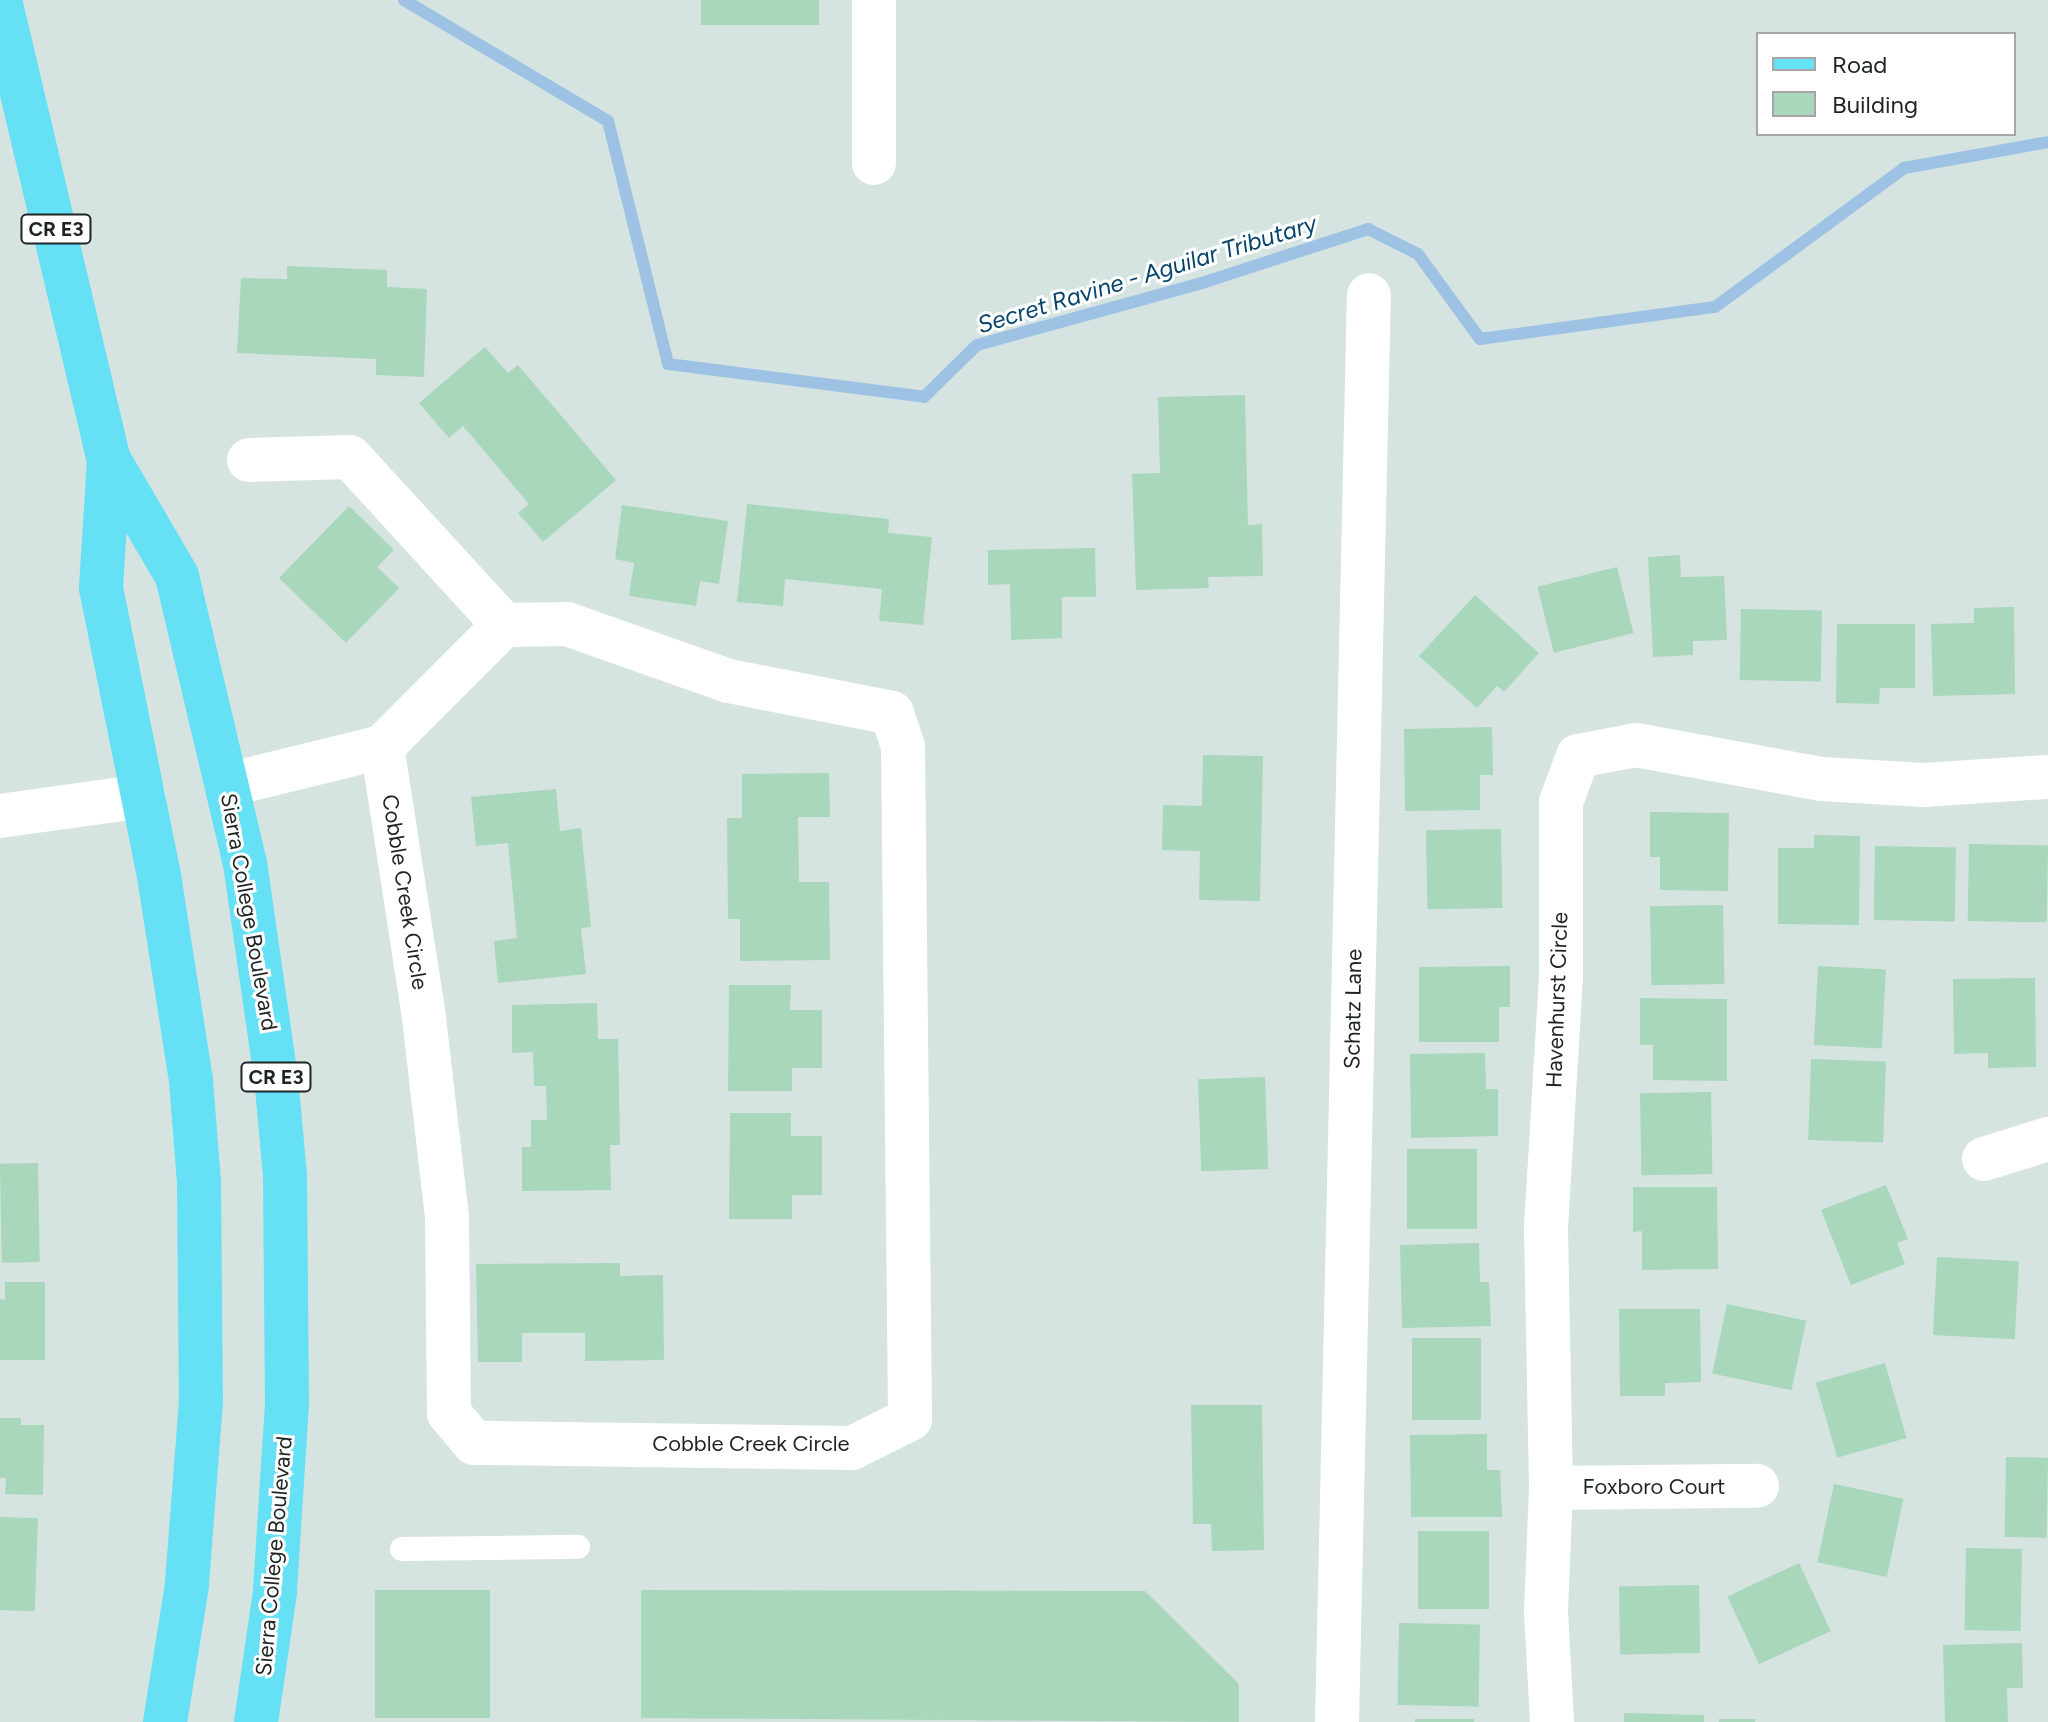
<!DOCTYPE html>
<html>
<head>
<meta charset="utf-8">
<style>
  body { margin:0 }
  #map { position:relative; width:2048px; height:1722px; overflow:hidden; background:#d5e3e1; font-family:Figtree,sans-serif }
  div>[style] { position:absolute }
  .stream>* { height:12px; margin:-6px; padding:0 6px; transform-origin:6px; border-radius:6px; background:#9dc2e4 }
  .building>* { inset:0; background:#a9d7bc; transform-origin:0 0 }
  .service>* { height:24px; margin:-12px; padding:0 12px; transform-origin:12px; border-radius:12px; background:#fff }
  .minor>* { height:44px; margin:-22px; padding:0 22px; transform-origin:22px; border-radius:22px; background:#fff }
  .primary>* { height:44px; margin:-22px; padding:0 22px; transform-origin:22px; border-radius:22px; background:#66e0f5 }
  span { translate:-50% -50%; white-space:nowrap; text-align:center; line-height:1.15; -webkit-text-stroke:6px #fff; paint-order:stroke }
  .shield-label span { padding:2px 6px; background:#fff; border:2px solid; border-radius:6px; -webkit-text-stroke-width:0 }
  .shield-label { font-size:20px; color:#1e2323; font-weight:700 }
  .street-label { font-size:22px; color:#1e2323 }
  .water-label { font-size:24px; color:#06446e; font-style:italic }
  .legend { position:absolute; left:1756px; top:32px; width:260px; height:104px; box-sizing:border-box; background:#fff; border:2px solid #a5a7a7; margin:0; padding:10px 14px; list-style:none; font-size:24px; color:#1e2323 }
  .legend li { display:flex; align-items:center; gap:16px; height:40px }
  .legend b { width:40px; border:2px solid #a5a7a7 }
</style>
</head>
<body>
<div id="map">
  <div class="stream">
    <i style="left:404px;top:0;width:237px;rotate:30.7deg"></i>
    <i style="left:608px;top:121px;width:250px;rotate:76.1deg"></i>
    <i style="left:668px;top:364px;width:258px;rotate:7.3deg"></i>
    <i style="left:924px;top:397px;width:74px;rotate:-44.5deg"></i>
    <i style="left:977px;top:345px;width:233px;rotate:-15.4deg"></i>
    <i style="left:1202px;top:283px;width:175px;rotate:-18deg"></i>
    <i style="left:1368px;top:229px;width:56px;rotate:26.6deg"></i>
    <i style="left:1418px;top:254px;width:105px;rotate:53.9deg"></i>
    <i style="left:1480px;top:339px;width:237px;rotate:-7.8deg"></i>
    <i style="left:1715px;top:307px;width:235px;rotate:-36.3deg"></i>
    <i style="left:1904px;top:168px;width:146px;rotate:-10.2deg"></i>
  </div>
  <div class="building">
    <i style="left:701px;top:0;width:118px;height:25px"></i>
    <i style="clip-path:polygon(287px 266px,387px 270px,387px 287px,427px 289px,424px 377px,376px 375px,376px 359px,237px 353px,241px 278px,287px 279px)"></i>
    <i style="clip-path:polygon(485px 347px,508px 373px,518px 365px,616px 480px,543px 542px,518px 513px,529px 504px,463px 426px,449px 438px,419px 403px)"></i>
    <i style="clip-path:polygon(1245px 395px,1248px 525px,1262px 524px,1263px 576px,1208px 577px,1209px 588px,1136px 590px,1132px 474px,1160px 473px,1158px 397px)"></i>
    <i style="clip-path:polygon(747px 504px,889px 519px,888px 533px,932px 537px,923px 625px,879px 621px,882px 589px,785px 579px,783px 606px,737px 602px)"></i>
    <i style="clip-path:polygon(622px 505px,728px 521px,719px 584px,700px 581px,696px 606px,629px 596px,634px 563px,615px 559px)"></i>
    <i style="clip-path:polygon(349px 506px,394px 550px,377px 567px,399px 588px,346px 643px,279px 578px)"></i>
    <i style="clip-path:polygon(1095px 548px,1096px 597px,1062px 597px,1062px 638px,1011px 640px,1010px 584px,988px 585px,988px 550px)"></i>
    <i style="clip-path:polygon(1680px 555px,1681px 577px,1724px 576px,1727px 640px,1693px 641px,1693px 655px,1653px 657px,1648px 557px)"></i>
    <i style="left:1617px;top:567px;width:68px;height:82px;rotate:76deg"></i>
    <i style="clip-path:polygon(1475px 595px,1539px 653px,1504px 692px,1497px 686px,1477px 708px,1419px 656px)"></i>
    <i style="clip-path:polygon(2014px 607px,2015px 694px,1933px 696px,1931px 624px,1974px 623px,1974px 608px)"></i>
    <i style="left:1741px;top:609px;width:81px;height:71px;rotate:1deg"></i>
    <i style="clip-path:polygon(1837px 624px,1915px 624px,1915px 688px,1880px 688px,1879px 704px,1836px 703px)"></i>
    <i style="clip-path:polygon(1492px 727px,1493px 775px,1480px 775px,1480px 810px,1405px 811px,1404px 729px)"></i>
    <i style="clip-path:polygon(1203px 755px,1263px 756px,1260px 901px,1199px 900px,1200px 851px,1162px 850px,1163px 805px,1202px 806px)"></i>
    <i style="clip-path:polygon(829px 773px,830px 817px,798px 817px,799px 882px,829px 882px,830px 960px,740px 961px,740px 919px,728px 919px,727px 818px,742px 818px,742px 774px)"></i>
    <i style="clip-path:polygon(556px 789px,560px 831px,581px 828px,591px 927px,581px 928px,586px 974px,498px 983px,494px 941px,517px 938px,508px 843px,476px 846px,471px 797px)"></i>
    <i style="clip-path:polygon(1650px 812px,1729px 813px,1728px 891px,1660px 890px,1660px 857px,1650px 857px)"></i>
    <i style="left:1501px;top:829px;width:79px;height:75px;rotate:89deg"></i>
    <i style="clip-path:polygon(1814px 835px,1860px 836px,1859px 925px,1778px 924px,1778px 848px,1814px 848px)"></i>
    <i style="left:1969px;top:844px;width:79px;height:77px;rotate:1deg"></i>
    <i style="left:1875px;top:846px;width:81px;height:74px;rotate:1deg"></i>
    <i style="left:1723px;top:905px;width:79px;height:73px;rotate:89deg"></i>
    <i style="clip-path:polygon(1510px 966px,1510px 1007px,1499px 1007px,1499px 1042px,1419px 1042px,1419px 967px)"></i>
    <i style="left:1818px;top:966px;width:68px;height:79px;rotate:3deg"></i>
    <i style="clip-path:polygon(2035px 978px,2036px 1067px,1988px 1068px,1988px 1053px,1954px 1054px,1953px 979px)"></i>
    <i style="clip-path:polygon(729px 985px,791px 985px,790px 1010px,822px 1010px,822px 1068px,792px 1068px,792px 1091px,728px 1091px)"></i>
    <i style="clip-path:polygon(1640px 998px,1727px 999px,1727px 1081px,1653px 1080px,1653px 1045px,1640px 1045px)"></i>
    <i style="clip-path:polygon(597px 1003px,598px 1039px,618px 1039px,620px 1145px,610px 1145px,611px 1190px,522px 1191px,522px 1147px,531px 1147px,531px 1120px,547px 1120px,546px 1086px,534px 1086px,533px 1052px,512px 1053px,512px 1005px)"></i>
    <i style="clip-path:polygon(1485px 1053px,1486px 1089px,1498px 1089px,1498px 1136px,1411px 1138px,1410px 1054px)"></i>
    <i style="left:1811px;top:1059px;width:75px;height:81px;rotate:2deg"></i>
    <i style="left:1265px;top:1077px;width:92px;height:67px;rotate:88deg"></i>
    <i style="left:1711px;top:1092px;width:82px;height:71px;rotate:89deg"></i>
    <i style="clip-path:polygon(730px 1113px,791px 1113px,791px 1136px,822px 1136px,822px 1195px,792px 1195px,792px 1219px,729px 1219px)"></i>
    <i style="left:1477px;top:1149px;width:80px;height:70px;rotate:90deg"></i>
    <i style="left:38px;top:1163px;width:99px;height:38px;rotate:89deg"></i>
    <i style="clip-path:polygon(1886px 1185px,1908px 1239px,1897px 1243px,1905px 1264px,1851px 1285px,1821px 1210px)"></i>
    <i style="clip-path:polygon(1633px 1187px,1717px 1187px,1718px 1269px,1642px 1270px,1642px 1231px,1633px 1232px)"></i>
    <i style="clip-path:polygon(1479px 1243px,1480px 1282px,1489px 1282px,1491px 1326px,1402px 1328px,1400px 1245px)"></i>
    <i style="left:1937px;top:1257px;width:82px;height:78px;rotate:3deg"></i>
    <i style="clip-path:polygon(620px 1263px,620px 1276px,663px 1275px,664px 1360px,585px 1361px,585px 1333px,522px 1333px,522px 1362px,478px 1362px,476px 1264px)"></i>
    <i style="clip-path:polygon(5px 1282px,45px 1282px,45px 1360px,0 1360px,0 1299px,5px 1300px)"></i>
    <i style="left:1727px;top:1304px;width:81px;height:71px;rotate:12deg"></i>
    <i style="clip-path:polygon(1619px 1309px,1700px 1309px,1701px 1382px,1665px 1383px,1665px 1396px,1620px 1396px)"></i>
    <i style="left:1412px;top:1338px;width:69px;height:82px"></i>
    <i style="left:1885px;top:1363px;width:78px;height:72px;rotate:74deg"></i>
    <i style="clip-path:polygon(1191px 1405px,1262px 1405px,1264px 1550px,1212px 1551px,1211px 1524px,1193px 1524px)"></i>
    <i style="clip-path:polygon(0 1418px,21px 1418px,21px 1425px,44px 1425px,43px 1495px,5px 1494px,6px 1478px,0 1478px)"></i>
    <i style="clip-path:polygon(1487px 1434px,1487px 1470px,1500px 1470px,1502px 1517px,1411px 1517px,1410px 1435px)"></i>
    <i style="left:2006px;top:1457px;width:42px;height:80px;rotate:1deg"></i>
    <i style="left:1834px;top:1484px;width:71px;height:80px;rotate:12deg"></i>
    <i style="left:0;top:1517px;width:38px;height:93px;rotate:2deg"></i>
    <i style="left:1418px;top:1531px;width:71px;height:78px"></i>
    <i style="left:1966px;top:1548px;width:56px;height:82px;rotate:1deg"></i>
    <i style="left:1799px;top:1563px;width:75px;height:79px;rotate:65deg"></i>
    <i style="left:1699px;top:1585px;width:68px;height:80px;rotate:89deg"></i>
    <i style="left:375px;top:1590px;width:115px;height:128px"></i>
    <i style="clip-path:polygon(641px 1590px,1145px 1591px,1239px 1684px,1239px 1722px,641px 1718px)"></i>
    <i style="left:1399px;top:1623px;width:81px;height:82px;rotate:1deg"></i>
    <i style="clip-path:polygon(2022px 1643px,2023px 1688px,2007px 1688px,2008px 1722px,1945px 1722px,1943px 1645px)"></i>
    <i style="clip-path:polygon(1624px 1713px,1704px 1715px,1704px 1722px,1624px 1722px)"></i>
    <i style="left:1415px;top:1719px;width:59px;height:3px"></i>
    <i style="left:1719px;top:1719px;width:36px;height:3px"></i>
  </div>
  <div class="service">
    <i style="left:402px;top:1549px;width:176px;rotate:-0.7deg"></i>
  </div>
  <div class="minor">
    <i style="left:874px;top:163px;width:163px;rotate:-90deg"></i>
    <i style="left:249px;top:460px;width:101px;rotate:-1.7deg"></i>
    <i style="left:350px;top:457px;width:228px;rotate:47.5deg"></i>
    <i style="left:227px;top:785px;width:160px;rotate:-13.8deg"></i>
    <i style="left:382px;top:747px;width:173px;rotate:-45deg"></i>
    <i style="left:504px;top:625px;width:63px;rotate:-0.9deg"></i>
    <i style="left:567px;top:624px;width:172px;rotate:19.4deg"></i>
    <i style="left:729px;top:681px;width:166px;rotate:11.1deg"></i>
    <i style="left:892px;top:713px;width:35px;rotate:72deg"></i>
    <i style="left:903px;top:746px;width:673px;rotate:89.4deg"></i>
    <i style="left:910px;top:1419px;width:65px;rotate:153.4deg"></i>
    <i style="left:852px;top:1448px;width:378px;rotate:-179.2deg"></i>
    <i style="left:474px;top:1443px;width:39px;rotate:-130deg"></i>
    <i style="left:449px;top:1413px;width:196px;rotate:-90.6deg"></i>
    <i style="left:447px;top:1217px;width:201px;rotate:-96.6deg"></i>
    <i style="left:424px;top:1017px;width:273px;rotate:-98.8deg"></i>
    <i style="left:0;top:816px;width:145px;rotate:-7.9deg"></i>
    <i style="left:1984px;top:1159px;width:67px;rotate:-17.4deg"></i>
    <i style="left:1551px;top:1488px;width:206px;rotate:-0.6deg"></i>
    <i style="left:1337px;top:1722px;width:1427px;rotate:-88.72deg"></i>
    <i style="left:1552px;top:1722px;width:110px;rotate:-93.1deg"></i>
    <i style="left:1546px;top:1612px;width:124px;rotate:-87.7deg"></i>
    <i style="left:1551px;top:1488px;width:260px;rotate:-91.1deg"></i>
    <i style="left:1546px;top:1228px;width:249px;rotate:-86.6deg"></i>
    <i style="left:1561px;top:979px;width:177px;rotate:-90deg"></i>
    <i style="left:1561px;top:802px;width:49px;rotate:-69.7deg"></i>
    <i style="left:1578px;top:756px;width:59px;rotate:-10.7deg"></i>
    <i style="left:1636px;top:745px;width:189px;rotate:10.4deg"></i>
    <i style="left:1822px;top:779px;width:101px;rotate:3.4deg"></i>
    <i style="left:1923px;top:785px;width:125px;rotate:-3.7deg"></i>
  </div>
  <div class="primary">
    <i style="left:0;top:0;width:473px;rotate:76.7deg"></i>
    <i style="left:109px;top:460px;width:128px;rotate:93.6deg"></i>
    <i style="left:101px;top:588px;width:294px;rotate:78.6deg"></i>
    <i style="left:159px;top:876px;width:207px;rotate:81.1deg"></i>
    <i style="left:191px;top:1081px;width:102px;rotate:85.5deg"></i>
    <i style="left:199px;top:1183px;width:218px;rotate:89.5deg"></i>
    <i style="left:201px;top:1401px;width:185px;rotate:94.4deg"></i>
    <i style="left:187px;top:1585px;width:139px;rotate:99.1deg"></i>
    <i style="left:109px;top:460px;width:134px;rotate:59.6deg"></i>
    <i style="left:177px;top:576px;width:295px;rotate:76.7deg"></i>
    <i style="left:245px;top:863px;width:216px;rotate:81.8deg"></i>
    <i style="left:276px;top:1077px;width:99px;rotate:84.8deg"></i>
    <i style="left:285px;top:1176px;width:228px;rotate:89.5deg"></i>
    <i style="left:287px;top:1404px;width:188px;rotate:93.7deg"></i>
    <i style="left:275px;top:1592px;width:131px;rotate:98.3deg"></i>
  </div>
  <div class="shield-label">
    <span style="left:56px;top:229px">CR E3</span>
    <span style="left:276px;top:1077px">CR E3</span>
  </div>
  <div class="street-label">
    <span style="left:405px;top:892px;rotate:81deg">Cobble Creek Circle</span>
    <span style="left:249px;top:912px;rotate:80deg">Sierra College Boulevard</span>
    <span style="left:1557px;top:1000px;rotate:-88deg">Havenhurst Circle</span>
    <span style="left:1353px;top:1009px;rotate:-89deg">Schatz Lane</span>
    <span style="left:751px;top:1444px">Cobble Creek Circle</span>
    <span style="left:1654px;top:1487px">Foxboro Court</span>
    <span style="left:274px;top:1556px;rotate:-85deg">Sierra College Boulevard</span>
  </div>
  <div class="water-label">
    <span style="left:1147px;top:274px;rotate:-17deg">Secret Ravine - Aguilar Tributary</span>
  </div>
  <ul class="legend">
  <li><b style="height:10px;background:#66e0f5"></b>Road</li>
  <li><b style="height:22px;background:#a9d7bc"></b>Building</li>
  </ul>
</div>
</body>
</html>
